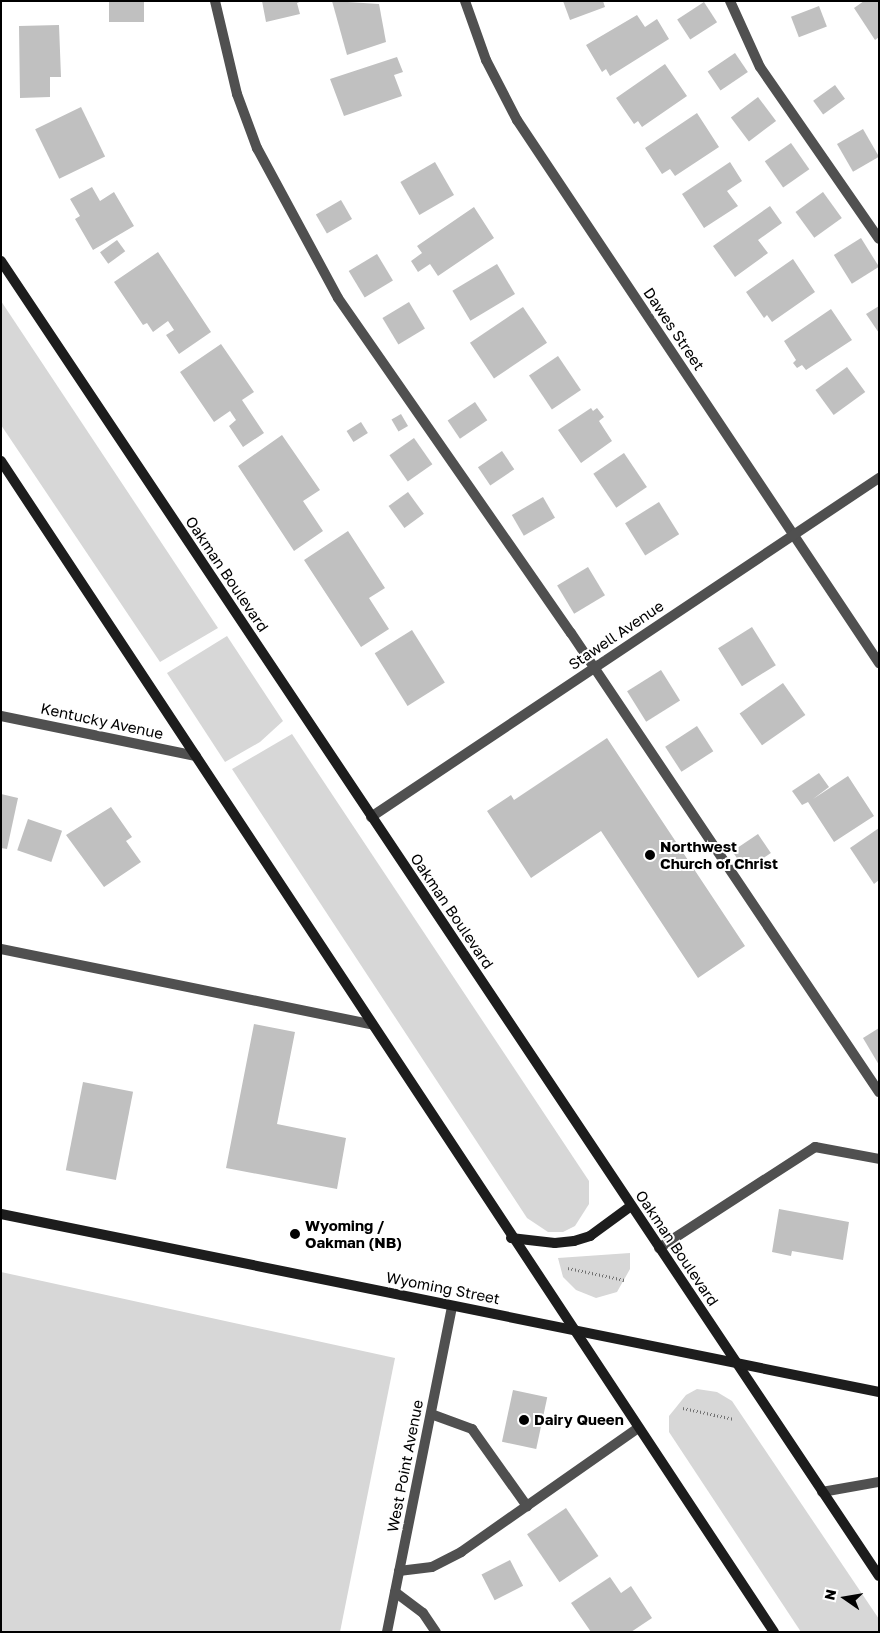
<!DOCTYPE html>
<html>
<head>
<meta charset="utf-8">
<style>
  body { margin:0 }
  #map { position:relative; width:880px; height:1633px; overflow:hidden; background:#fff; font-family:"Golos Text",sans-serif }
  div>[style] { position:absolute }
  .green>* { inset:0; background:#d7d7d7 }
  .building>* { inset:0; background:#c0c0c0; transform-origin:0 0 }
  .path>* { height:3px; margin-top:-1.5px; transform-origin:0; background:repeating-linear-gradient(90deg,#727272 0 1px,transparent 0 3.5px) }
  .lane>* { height:10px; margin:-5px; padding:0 5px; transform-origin:5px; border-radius:5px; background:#505050 }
  .street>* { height:10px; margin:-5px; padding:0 5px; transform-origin:5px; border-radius:5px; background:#505050 }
  .secondary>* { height:10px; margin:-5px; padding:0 5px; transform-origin:5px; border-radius:5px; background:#1d1d1d }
  .dots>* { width:14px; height:14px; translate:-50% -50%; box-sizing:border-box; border:2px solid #fff; border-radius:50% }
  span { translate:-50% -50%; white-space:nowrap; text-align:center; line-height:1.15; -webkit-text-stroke:4px #fff; paint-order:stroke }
  .street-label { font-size:15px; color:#000 }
  .poi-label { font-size:15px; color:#000; font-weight:700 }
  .left { translate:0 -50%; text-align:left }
  .frame { position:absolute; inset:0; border:2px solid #000; pointer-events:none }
  .north { position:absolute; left:820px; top:1573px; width:50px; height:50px; -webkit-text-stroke:4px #fff; paint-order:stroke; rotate:283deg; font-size:14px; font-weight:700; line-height:20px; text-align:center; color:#000 }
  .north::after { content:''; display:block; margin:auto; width:18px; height:22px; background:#000; clip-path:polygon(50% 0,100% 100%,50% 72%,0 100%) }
</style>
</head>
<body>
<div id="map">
  <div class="green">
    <i style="clip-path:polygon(1px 301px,218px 628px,160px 662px,1px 425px)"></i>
    <i style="clip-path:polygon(227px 636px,283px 721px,260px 742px,225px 762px,167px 673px)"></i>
    <i style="clip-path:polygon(292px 734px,589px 1181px,589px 1204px,575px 1226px,563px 1232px,548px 1232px,527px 1218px,232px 769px)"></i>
    <i style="clip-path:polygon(630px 1253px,630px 1269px,617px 1292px,596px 1298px,576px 1290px,563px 1277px,558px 1258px)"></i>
    <i style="clip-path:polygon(1px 1272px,395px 1358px,340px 1632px,1px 1632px)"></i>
    <i style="clip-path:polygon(697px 1389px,717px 1392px,732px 1401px,879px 1619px,879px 1632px,801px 1632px,669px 1432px,669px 1416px,686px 1395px)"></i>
  </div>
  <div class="building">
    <i style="left:109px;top:1px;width:35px;height:21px"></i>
    <i style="clip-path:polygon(262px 1px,302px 1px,297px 3px,300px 14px,266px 22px)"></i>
    <i style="clip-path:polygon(332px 1px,379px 4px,386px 42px,347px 55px)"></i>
    <i style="clip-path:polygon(563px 1px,603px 1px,605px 7px,570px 20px)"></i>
    <i style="clip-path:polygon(864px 1px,879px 1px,879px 37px,875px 40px,854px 8px)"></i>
    <i style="left:704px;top:2px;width:24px;height:32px;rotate:57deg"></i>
    <i style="left:819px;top:6px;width:22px;height:30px;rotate:69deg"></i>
    <i style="clip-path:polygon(637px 15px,645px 27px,657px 19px,669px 39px,610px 76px,606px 69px,602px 72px,586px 45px)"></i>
    <i style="clip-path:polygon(59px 25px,61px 77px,50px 77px,50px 97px,20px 98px,19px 26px)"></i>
    <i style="left:735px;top:53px;width:23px;height:33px;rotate:56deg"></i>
    <i style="clip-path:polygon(397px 57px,403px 72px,394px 75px,402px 96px,344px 116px,330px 79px)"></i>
    <i style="clip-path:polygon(665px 64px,687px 96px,642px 127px,638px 121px,634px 124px,616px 98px)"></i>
    <i style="left:835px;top:85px;width:17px;height:27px;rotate:54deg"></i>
    <i style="left:758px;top:97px;width:30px;height:34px;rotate:53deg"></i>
    <i style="left:81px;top:107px;width:55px;height:51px;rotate:64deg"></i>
    <i style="clip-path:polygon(697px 113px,719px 147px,675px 176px,670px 169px,662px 174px,645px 148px)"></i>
    <i style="left:863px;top:129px;width:32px;height:30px;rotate:60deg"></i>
    <i style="left:791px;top:143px;width:32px;height:32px;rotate:55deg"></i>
    <i style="left:435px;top:162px;width:38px;height:40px;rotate:60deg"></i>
    <i style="clip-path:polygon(730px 162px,742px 181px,727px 191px,738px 206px,704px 228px,682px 194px)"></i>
    <i style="clip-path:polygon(92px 187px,100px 201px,114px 192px,134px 226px,93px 250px,75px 219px,80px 216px,70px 199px)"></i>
    <i style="left:823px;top:192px;width:32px;height:34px;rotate:54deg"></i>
    <i style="left:341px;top:200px;width:22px;height:29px;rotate:60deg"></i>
    <i style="clip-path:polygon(770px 206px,782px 223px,758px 240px,768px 253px,735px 277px,713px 246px)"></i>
    <i style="clip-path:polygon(474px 207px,494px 238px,438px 276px,430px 264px,418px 272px,411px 261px,422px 253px,417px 246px)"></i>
    <i style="left:861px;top:238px;width:34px;height:32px;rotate:58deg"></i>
    <i style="left:117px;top:240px;width:14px;height:21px;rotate:54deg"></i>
    <i style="clip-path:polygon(158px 252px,211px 332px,179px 354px,166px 335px,174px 330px,168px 321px,153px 332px,147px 323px,143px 325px,114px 282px)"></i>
    <i style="left:377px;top:254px;width:31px;height:33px;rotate:59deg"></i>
    <i style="clip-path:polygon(793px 259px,815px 292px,772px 322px,767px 315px,764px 318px,746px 292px)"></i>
    <i style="left:497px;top:264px;width:35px;height:52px;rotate:59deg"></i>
    <i style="left:409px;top:302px;width:31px;height:31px;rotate:59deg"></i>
    <i style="clip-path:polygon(879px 306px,879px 333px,866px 314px)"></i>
    <i style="left:523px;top:307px;width:43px;height:64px;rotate:56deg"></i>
    <i style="clip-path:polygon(831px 309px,852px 340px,806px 370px,802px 365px,797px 368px,793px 363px,796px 360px,784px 341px)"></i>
    <i style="clip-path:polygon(221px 344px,254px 392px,242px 400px,264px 433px,243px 447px,229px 426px,236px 420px,230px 411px,214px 422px,180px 372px)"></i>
    <i style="left:558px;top:356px;width:41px;height:35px;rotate:56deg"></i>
    <i style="left:847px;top:367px;width:31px;height:39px;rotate:54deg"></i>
    <i style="left:475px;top:402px;width:22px;height:33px;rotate:56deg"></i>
    <i style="clip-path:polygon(591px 408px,593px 411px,597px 408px,604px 417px,599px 421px,612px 441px,581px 463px,558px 430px)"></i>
    <i style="left:401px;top:414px;width:14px;height:11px;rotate:60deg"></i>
    <i style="left:361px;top:422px;width:13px;height:17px;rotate:58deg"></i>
    <i style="clip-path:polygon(282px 435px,320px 490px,303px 501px,323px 531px,294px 551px,238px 466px)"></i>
    <i style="left:414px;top:438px;width:32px;height:30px;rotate:55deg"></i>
    <i style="left:502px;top:451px;width:22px;height:29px;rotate:56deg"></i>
    <i style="left:624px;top:453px;width:41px;height:37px;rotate:56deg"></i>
    <i style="left:408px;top:492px;width:27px;height:24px;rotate:54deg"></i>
    <i style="left:543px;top:497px;width:24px;height:36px;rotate:60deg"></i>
    <i style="left:659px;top:502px;width:38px;height:40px;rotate:58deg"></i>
    <i style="clip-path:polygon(348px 531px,385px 588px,369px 598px,389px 629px,361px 647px,304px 560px)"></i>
    <i style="left:588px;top:567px;width:33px;height:36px;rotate:59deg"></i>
    <i style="left:752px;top:627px;width:45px;height:40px;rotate:58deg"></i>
    <i style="left:412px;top:630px;width:62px;height:44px;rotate:58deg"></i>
    <i style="left:661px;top:670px;width:36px;height:40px;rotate:58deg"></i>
    <i style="left:783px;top:683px;width:39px;height:53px;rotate:55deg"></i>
    <i style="left:697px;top:726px;width:30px;height:38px;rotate:57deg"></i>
    <i style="clip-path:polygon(607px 738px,745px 946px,698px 978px,601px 831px,531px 878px,487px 811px,511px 795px,514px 800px)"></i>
    <i style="clip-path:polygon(819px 773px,829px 787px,813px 799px,848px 776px,874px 816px,834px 842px,808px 802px,802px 805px,792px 791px)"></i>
    <i style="clip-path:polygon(1px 794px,18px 798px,7px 849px,1px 848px)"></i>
    <i style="clip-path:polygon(111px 807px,132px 837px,126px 841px,141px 862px,104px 887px,66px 835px)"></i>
    <i style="left:28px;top:819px;width:36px;height:33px;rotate:19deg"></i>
    <i style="clip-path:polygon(879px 828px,879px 880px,874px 884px,850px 848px)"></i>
    <i style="left:758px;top:834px;width:23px;height:31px;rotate:56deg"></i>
    <i style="clip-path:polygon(254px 1024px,295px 1032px,277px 1124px,346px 1138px,337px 1189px,226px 1168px)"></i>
    <i style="clip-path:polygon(879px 1028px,879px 1065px,863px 1038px)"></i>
    <i style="left:83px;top:1082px;width:51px;height:90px;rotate:11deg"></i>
    <i style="clip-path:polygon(779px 1209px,849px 1222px,843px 1260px,792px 1251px,791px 1256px,772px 1252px)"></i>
    <i style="left:513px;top:1390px;width:35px;height:53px;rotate:12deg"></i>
    <i style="left:566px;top:1508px;width:58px;height:47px;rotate:56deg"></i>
    <i style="left:510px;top:1560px;width:29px;height:32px;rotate:63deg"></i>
    <i style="clip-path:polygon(610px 1577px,621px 1593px,631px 1586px,652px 1618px,631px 1632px,591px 1632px,571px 1603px)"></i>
  </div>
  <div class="path">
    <i style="left:568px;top:1268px;width:58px;rotate:11.9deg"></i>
    <i style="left:683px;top:1408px;width:52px;rotate:12.2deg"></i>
  </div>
  <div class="lane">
    <i style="left:215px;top:1px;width:96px;rotate:76.7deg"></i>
    <i style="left:237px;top:94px;width:58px;rotate:69.7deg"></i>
    <i style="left:257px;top:148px;width:170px;rotate:61.6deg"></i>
    <i style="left:338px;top:298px;width:408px;rotate:55.2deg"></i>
    <i style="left:571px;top:633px;width:553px;rotate:56.14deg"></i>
    <i style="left:730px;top:1px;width:72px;rotate:65.6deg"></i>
    <i style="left:760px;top:67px;width:209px;rotate:55.3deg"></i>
    <i style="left:1px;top:949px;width:378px;rotate:11.5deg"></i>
    <i style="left:659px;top:1248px;width:186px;rotate:-32.9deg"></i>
    <i style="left:815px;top:1147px;width:65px;rotate:10.6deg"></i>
    <i style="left:431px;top:1414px;width:44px;rotate:20.1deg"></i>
    <i style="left:472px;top:1429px;width:95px;rotate:54.5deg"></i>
    <i style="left:822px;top:1492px;width:58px;rotate:-10deg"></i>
    <i style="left:399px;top:1571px;width:33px;rotate:-7deg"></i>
    <i style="left:432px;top:1567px;width:33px;rotate:-27deg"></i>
    <i style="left:461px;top:1552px;width:216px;rotate:-35deg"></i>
    <i style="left:395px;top:1592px;width:35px;rotate:37deg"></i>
    <i style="left:423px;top:1613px;width:23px;rotate:56deg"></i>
  </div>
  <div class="street">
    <i style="left:465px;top:1px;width:63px;rotate:70.4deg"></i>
    <i style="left:486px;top:60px;width:68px;rotate:62.7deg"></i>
    <i style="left:517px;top:120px;width:653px;rotate:56.31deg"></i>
    <i style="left:1px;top:716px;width:199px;rotate:11.6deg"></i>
    <i style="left:371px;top:817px;width:611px;rotate:-33.72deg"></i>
    <i style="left:387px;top:1632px;width:332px;rotate:-78.7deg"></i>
  </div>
  <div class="secondary">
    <i style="left:1px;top:261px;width:1581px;rotate:56.27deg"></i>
    <i style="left:1px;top:461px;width:1403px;rotate:56.57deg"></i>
    <i style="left:1px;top:1214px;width:896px;rotate:11.46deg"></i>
    <i style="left:511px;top:1238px;width:44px;rotate:6.5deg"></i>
    <i style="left:555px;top:1243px;width:19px;rotate:-6deg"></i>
    <i style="left:574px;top:1241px;width:17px;rotate:-17deg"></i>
    <i style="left:590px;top:1236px;width:51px;rotate:-36.2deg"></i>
  </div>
  <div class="dots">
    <i style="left:650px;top:855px;background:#000"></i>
    <i style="left:295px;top:1234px;background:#000"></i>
    <i style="left:524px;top:1420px;background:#000"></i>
  </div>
  <div class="street-label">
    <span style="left:674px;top:329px;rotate:56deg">Dawes Street</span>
    <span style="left:227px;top:574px;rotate:56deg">Oakman Boulevard</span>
    <span style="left:616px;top:635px;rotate:-34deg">Stawell Avenue</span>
    <span style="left:102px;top:721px;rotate:12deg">Kentucky Avenue</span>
    <span style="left:452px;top:911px;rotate:56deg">Oakman Boulevard</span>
    <span style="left:677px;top:1248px;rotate:56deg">Oakman Boulevard</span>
    <span style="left:443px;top:1288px;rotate:11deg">Wyoming Street</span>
    <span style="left:405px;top:1466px;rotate:-79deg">West Point Avenue</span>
  </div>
  <div class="poi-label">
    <span class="left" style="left:660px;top:855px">Northwest<br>Church of Christ</span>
    <span class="left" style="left:305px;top:1234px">Wyoming /<br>Oakman (NB)</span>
    <span class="left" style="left:534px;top:1420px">Dairy Queen</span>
  </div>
  <div class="frame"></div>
  <div class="north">N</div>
</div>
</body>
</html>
